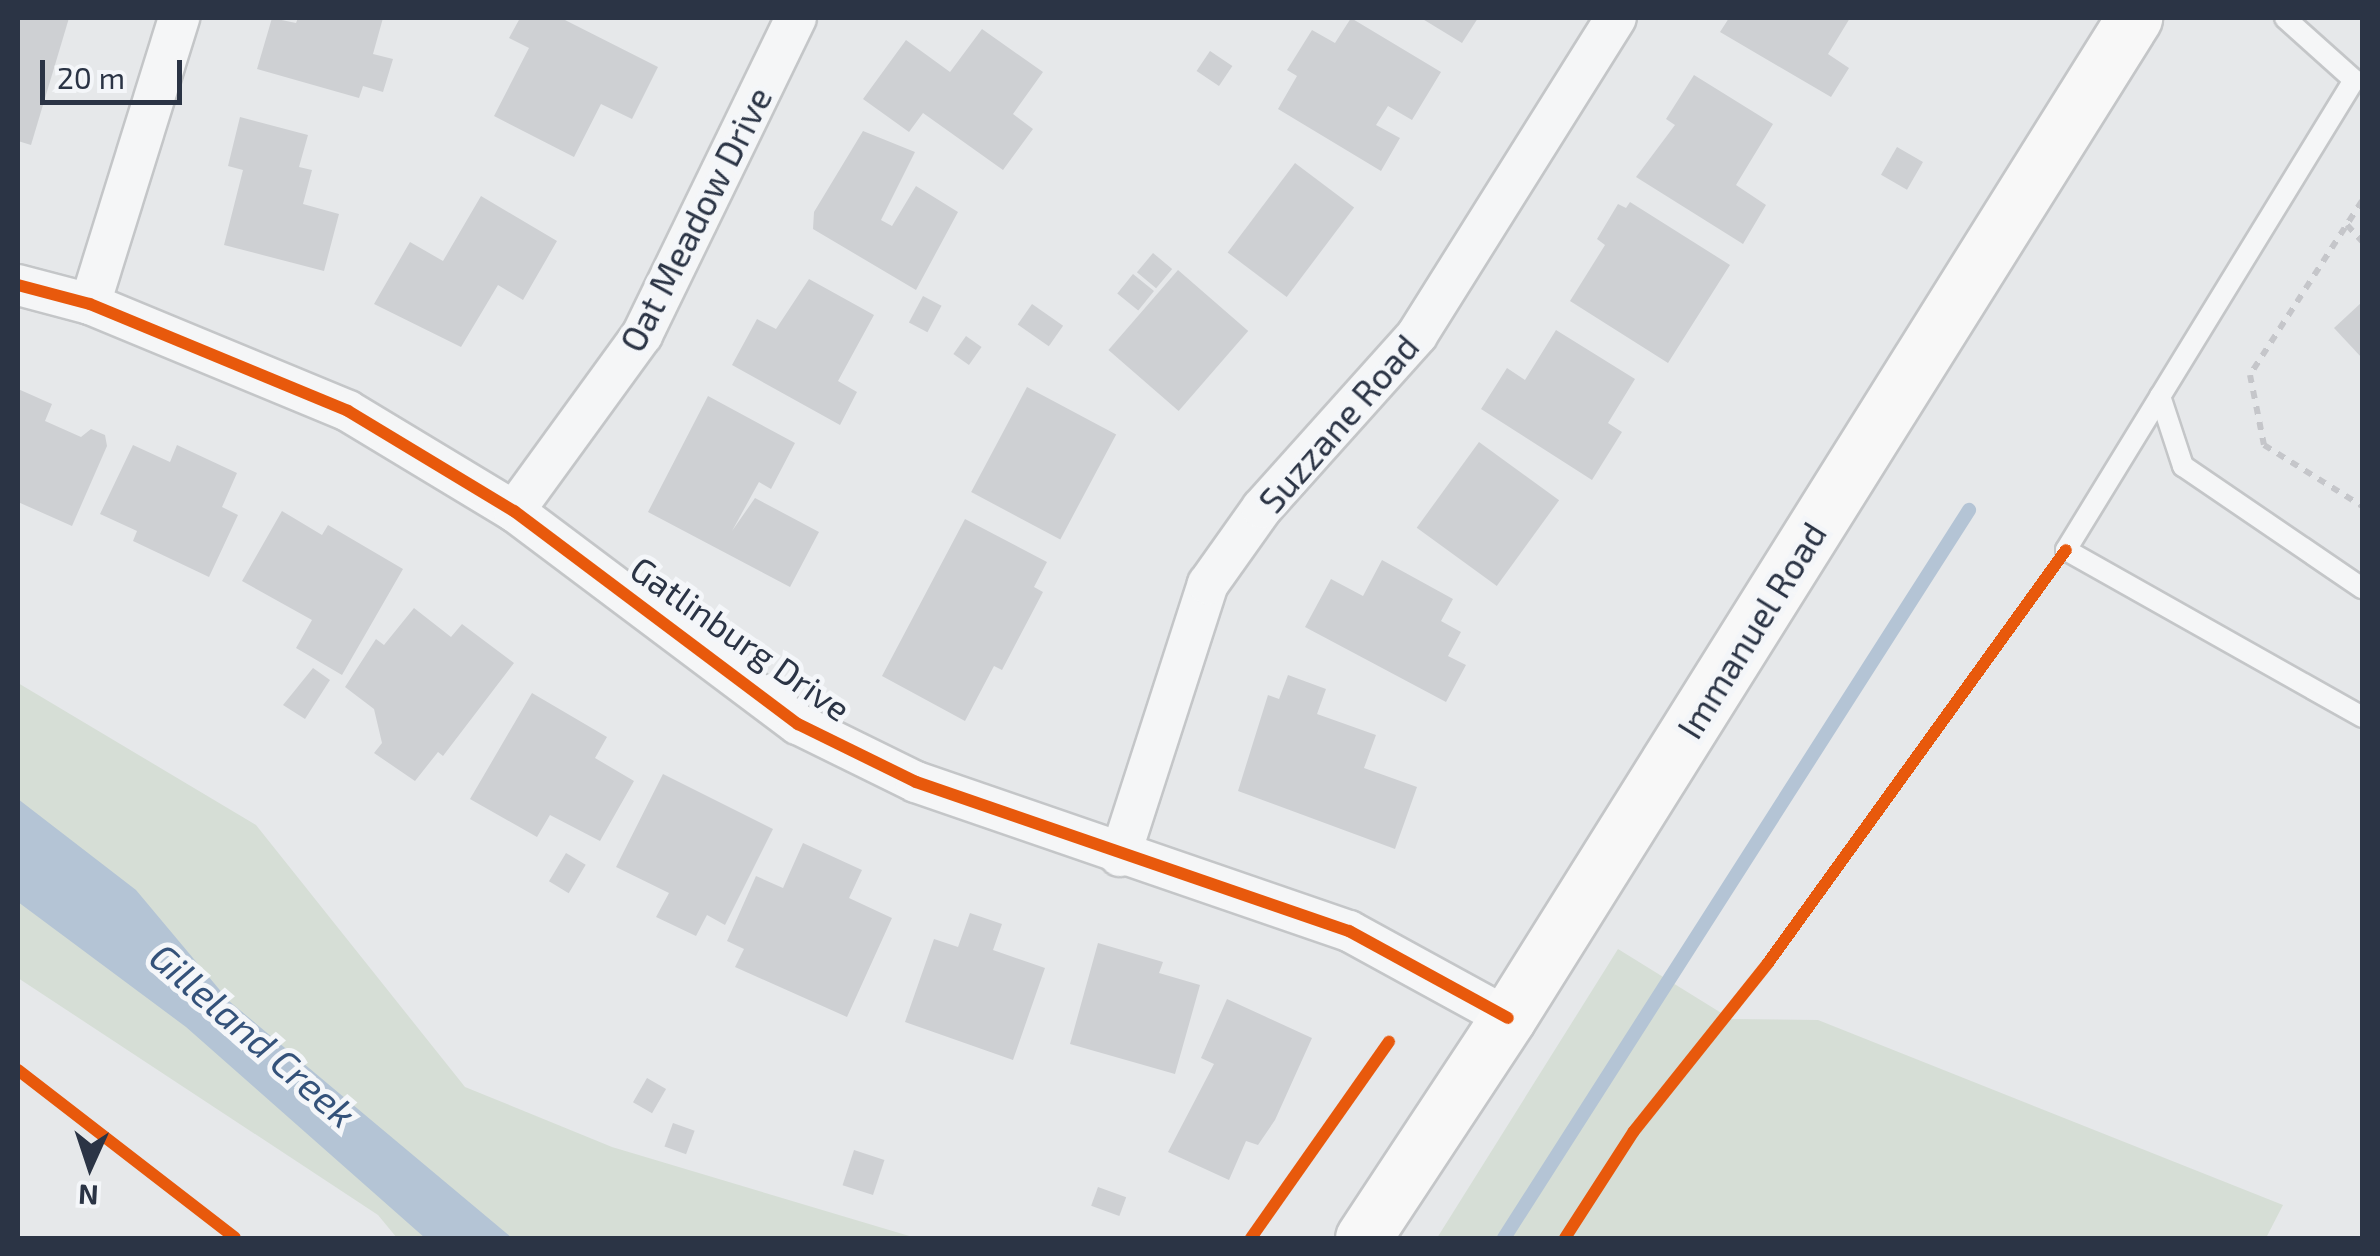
<!DOCTYPE html>
<html>
<head>
<meta charset="utf-8">
<style>
  body { margin:0 }
  #map { position:relative; width:2380px; height:1256px; overflow:hidden; background:#e6e8ea; font-family:"Exo 2",sans-serif }
  div>[style] { position:absolute }
  .green>* { inset:0; background:#d6ded6 }
  .water>* { inset:0; background:#b4c4d5 }
  .stream>* { height:14px; margin:-7px; padding:0 7px; transform-origin:7px; border-radius:7px; background:#b4c4d5 }
  .building>* { inset:0; background:#ced0d3; transform-origin:0 0 }
  .path>* { height:6px; margin-top:-3px; transform-origin:0; background:repeating-linear-gradient(90deg,#c5c6ca 0 8px,transparent 0 16px) }
  .roads { filter:drop-shadow(2px 0 #c4c6c8) drop-shadow(-2px 0 #c4c6c8) drop-shadow(0 2px #c4c6c8) drop-shadow(0 -2px #c4c6c8) }
  .lane>* { height:20px; margin:-10px; padding:0 10px; transform-origin:10px; border-radius:10px; background:#f5f6f7 }
  .street>* { height:40px; margin:-20px; padding:0 20px; transform-origin:20px; border-radius:20px; background:#f5f6f7 }
  .secondary>* { height:55px; margin:-27.5px; padding:0 27.5px; transform-origin:27.5px; border-radius:27.5px; background:#f8f8f8 }
  .cycleway>* { height:12px; margin:-6px; padding:0 6px; transform-origin:6px; border-radius:6px; background:#e8590c }
  span { translate:-50% -50%; white-space:nowrap; text-align:center; line-height:1.15; -webkit-text-stroke:10px #f4f6f9; paint-order:stroke }
  .street-label { font-size:35px; color:#2b3445 }
  .water-label { font-size:38px; color:#34527a; font-style:italic }
  .frame { position:absolute; inset:0; border:20px solid #2b3445; pointer-events:none }
  .north { position:absolute; left:40px; top:1116px; width:100px; height:100px; -webkit-text-stroke:8px #f4f6f9; paint-order:stroke; rotate:183deg; font-size:28px; font-weight:700; line-height:40px; text-align:center; color:#2b3445 }
  .north::after { content:''; display:block; margin:auto; width:35px; height:45px; background:#2b3445; clip-path:polygon(50% 0,100% 100%,50% 72%,0 100%) }
  .scale { position:absolute; left:40px; top:60px; width:142px; height:45px; box-sizing:border-box; border:5px solid #2b3445; border-top:0; padding-left:12px; font-size:30px; line-height:35px; white-space:nowrap; color:#2b3445; -webkit-text-stroke:8px #f4f6f9; paint-order:stroke }
</style>
</head>
<body>
<div id="map">
  <div class="green">
    <i style="clip-path:polygon(18px 683px,256px 825px,465px 1087px,612px 1147px,916px 1238px,397px 1238px,378px 1215px,18px 978px)"></i>
    <i style="clip-path:polygon(1618px 949px,1731px 1019px,1818px 1020px,2283px 1205px,2266px 1238px,1437px 1238px)"></i>
  </div>
  <div class="water">
    <i style="clip-path:polygon(18px 799px,136px 890px,229px 1001px,512px 1238px,425px 1238px,186px 1027px,18px 902px)"></i>
  </div>
  <div class="stream">
    <i style="left:1504px;top:1238px;width:864px;rotate:-57.43deg"></i>
  </div>
  <div class="building">
    <i style="clip-path:polygon(18px 18px,69px 18px,31px 145px,18px 141px)"></i>
    <i style="clip-path:polygon(272px 18px,296px 23px,298px 18px,383px 18px,373px 54px,393px 59px,383px 92px,363px 86px,359px 98px,257px 69px)"></i>
    <i style="clip-path:polygon(520px 18px,561px 18px,658px 67px,632px 119px,601px 104px,574px 157px,494px 116px,529px 48px,509px 38px)"></i>
    <i style="clip-path:polygon(1351px 18px,1441px 72px,1412px 120px,1388px 106px,1376px 125px,1400px 138px,1381px 171px,1278px 109px,1297px 76px,1287px 70px,1312px 30px,1335px 43px)"></i>
    <i style="clip-path:polygon(1421px 18px,1478px 18px,1462px 43px)"></i>
    <i style="clip-path:polygon(1729px 18px,1850px 18px,1828px 54px,1849px 68px,1831px 97px,1720px 32px)"></i>
    <i style="clip-path:polygon(982px 29px,1043px 72px,1013px 114px,1033px 129px,1003px 170px,923px 113px,909px 132px,863px 99px,906px 40px,950px 72px)"></i>
    <i style="left:1210px;top:51px;width:27px;height:24px;rotate:34deg"></i>
    <i style="clip-path:polygon(1694px 75px,1773px 124px,1736px 185px,1766px 205px,1743px 244px,1636px 177px,1675px 125px,1666px 119px)"></i>
    <i style="clip-path:polygon(240px 117px,308px 135px,299px 167px,312px 170px,303px 204px,339px 214px,324px 271px,224px 245px,243px 170px,228px 166px)"></i>
    <i style="clip-path:polygon(863px 131px,915px 152px,881px 220px,892px 226px,916px 186px,958px 212px,916px 290px,813px 229px,814px 212px)"></i>
    <i style="left:1897px;top:147px;width:30px;height:32px;rotate:30deg"></i>
    <i style="left:1295px;top:163px;width:74px;height:112px;rotate:37deg"></i>
    <i style="clip-path:polygon(481px 196px,557px 241px,523px 300px,498px 285px,461px 347px,374px 304px,410px 242px,443px 261px)"></i>
    <i style="clip-path:polygon(1630px 202px,1730px 265px,1668px 363px,1570px 301px,1605px 245px,1597px 239px,1618px 204px,1626px 208px)"></i>
    <i style="left:1153px;top:253px;width:25px;height:25px;rotate:40deg"></i>
    <i style="left:1178px;top:270px;width:93px;height:106px;rotate:41deg"></i>
    <i style="left:1133px;top:274px;width:27px;height:25px;rotate:39deg"></i>
    <i style="clip-path:polygon(809px 279px,874px 315px,838px 381px,857px 392px,840px 425px,732px 365px,757px 319px,776px 329px)"></i>
    <i style="left:923px;top:296px;width:21px;height:30px;rotate:28deg"></i>
    <i style="clip-path:polygon(2362px 302px,2362px 358px,2334px 328px)"></i>
    <i style="left:1032px;top:304px;width:38px;height:25px;rotate:35deg"></i>
    <i style="clip-path:polygon(1556px 330px,1635px 379px,1608px 423px,1622px 432px,1592px 480px,1481px 409px,1507px 368px,1525px 380px)"></i>
    <i style="left:966px;top:336px;width:19px;height:22px;rotate:35deg"></i>
    <i style="left:1027px;top:387px;width:101px;height:119px;rotate:28deg"></i>
    <i style="clip-path:polygon(18px 389px,52px 404px,45px 421px,81px 437px,91px 429px,105px 435px,107px 446px,72px 526px,18px 502px)"></i>
    <i style="clip-path:polygon(708px 396px,795px 443px,771px 489px,759px 482px,732px 531px,755px 498px,819px 532px,790px 587px,648px 512px)"></i>
    <i style="left:1479px;top:442px;width:99px;height:106px;rotate:36deg"></i>
    <i style="clip-path:polygon(133px 445px,170px 462px,177px 445px,237px 473px,222px 507px,238px 515px,209px 577px,133px 541px,137px 531px,100px 514px)"></i>
    <i style="clip-path:polygon(282px 511px,322px 535px,328px 525px,403px 569px,342px 675px,296px 648px,312px 620px,242px 581px)"></i>
    <i style="clip-path:polygon(965px 519px,1047px 562px,1034px 587px,1043px 592px,1002px 670px,994px 666px,965px 721px,882px 676px)"></i>
    <i style="clip-path:polygon(1382px 560px,1453px 599px,1441px 621px,1461px 632px,1448px 656px,1466px 665px,1446px 702px,1305px 627px,1331px 579px,1363px 596px)"></i>
    <i style="clip-path:polygon(414px 608px,451px 637px,462px 624px,514px 663px,443px 756px,438px 752px,415px 781px,374px 753px,382px 743px,374px 709px,345px 687px,376px 639px,384px 645px)"></i>
    <i style="clip-path:polygon(313px 668px,330px 680px,305px 719px,283px 705px)"></i>
    <i style="clip-path:polygon(1288px 675px,1326px 689px,1317px 714px,1376px 735px,1364px 768px,1417px 787px,1395px 849px,1238px 791px,1268px 695px,1279px 699px)"></i>
    <i style="clip-path:polygon(532px 693px,607px 737px,595px 758px,634px 781px,600px 841px,550px 815px,537px 837px,470px 799px)"></i>
    <i style="clip-path:polygon(663px 774px,773px 829px,725px 925px,707px 915px,696px 936px,656px 917px,669px 893px,616px 867px)"></i>
    <i style="clip-path:polygon(803px 843px,862px 870px,849px 898px,892px 918px,847px 1017px,735px 967px,744px 949px,727px 941px,756px 876px,783px 888px)"></i>
    <i style="left:566px;top:853px;width:23px;height:33px;rotate:31deg"></i>
    <i style="clip-path:polygon(970px 913px,1002px 924px,993px 950px,1045px 968px,1013px 1060px,905px 1022px,934px 939px,958px 947px)"></i>
    <i style="clip-path:polygon(1098px 943px,1163px 962px,1159px 973px,1200px 985px,1175px 1074px,1070px 1044px)"></i>
    <i style="clip-path:polygon(1227px 999px,1312px 1038px,1275px 1120px,1258px 1145px,1246px 1141px,1229px 1180px,1168px 1152px,1214px 1064px,1201px 1058px)"></i>
    <i style="left:647px;top:1078px;width:22px;height:28px;rotate:30deg"></i>
    <i style="left:673px;top:1123px;width:23px;height:25px;rotate:20deg"></i>
    <i style="left:854px;top:1150px;width:32px;height:37px;rotate:18deg"></i>
    <i style="left:1098px;top:1187px;width:30px;height:20px;rotate:20deg"></i>
  </div>
  <div class="path">
    <i style="left:2362px;top:201px;width:207px;rotate:122.8deg"></i>
    <i style="left:2250px;top:375px;width:71px;rotate:78.7deg"></i>
    <i style="left:2264px;top:445px;width:115px;rotate:31.9deg"></i>
    <i style="left:2347px;top:225px;width:22px;rotate:47deg"></i>
  </div>
  <div class="roads">
    <div class="lane">
      <i style="left:2285px;top:18px;width:93px;rotate:41.9deg"></i>
      <i style="left:2354px;top:80px;width:551px;rotate:121.5deg"></i>
      <i style="left:2066px;top:550px;width:340px;rotate:29.4deg"></i>
      <i style="left:2160px;top:396px;width:74px;rotate:71.8deg"></i>
      <i style="left:2183px;top:466px;width:217px;rotate:34.3deg"></i>
    </div>
    <div class="street">
      <i style="left:18px;top:285px;width:74px;rotate:14.8deg"></i>
      <i style="left:90px;top:304px;width:279px;rotate:22.5deg"></i>
      <i style="left:348px;top:411px;width:194px;rotate:31.1deg"></i>
      <i style="left:514px;top:511px;width:355px;rotate:36.9deg"></i>
      <i style="left:798px;top:724px;width:131px;rotate:26.2deg"></i>
      <i style="left:916px;top:782px;width:458px;rotate:19deg"></i>
      <i style="left:1349px;top:931px;width:181px;rotate:28.7deg"></i>
      <i style="left:90px;top:304px;width:300px;rotate:-72.7deg"></i>
      <i style="left:514px;top:511px;width:218px;rotate:-54deg"></i>
      <i style="left:642px;top:335px;width:352px;rotate:-64.1deg"></i>
      <i style="left:1120px;top:856px;width:286px;rotate:-72.1deg"></i>
      <i style="left:1208px;top:584px;width:93px;rotate:-54.6deg"></i>
      <i style="left:1262px;top:508px;width:232px;rotate:-48.1deg"></i>
      <i style="left:1417px;top:335px;width:374px;rotate:-57.9deg"></i>
    </div>
    <div class="secondary">
      <i style="left:1363px;top:1238px;width:263px;rotate:-56.6deg"></i>
      <i style="left:1508px;top:1018px;width:1180px;rotate:-57.95deg"></i>
    </div>
  </div>
  <div class="cycleway">
    <i style="left:18px;top:285px;width:74px;rotate:14.8deg"></i>
    <i style="left:90px;top:304px;width:279px;rotate:22.5deg"></i>
    <i style="left:348px;top:411px;width:194px;rotate:31.1deg"></i>
    <i style="left:514px;top:511px;width:355px;rotate:36.9deg"></i>
    <i style="left:798px;top:724px;width:131px;rotate:26.2deg"></i>
    <i style="left:916px;top:782px;width:458px;rotate:19deg"></i>
    <i style="left:1349px;top:931px;width:181px;rotate:28.7deg"></i>
    <i style="left:18px;top:1070px;width:274px;rotate:37.7deg"></i>
    <i style="left:1251px;top:1238px;width:240px;rotate:-54.9deg"></i>
    <i style="left:1565px;top:1238px;width:127px;rotate:-57.2deg"></i>
    <i style="left:1634px;top:1131px;width:215px;rotate:-51.4deg"></i>
    <i style="left:1768px;top:963px;width:509px;rotate:-54.19deg"></i>
  </div>
  <div class="street-label">
    <span style="left:695px;top:219px;rotate:-63deg">Oat Meadow Drive</span>
    <span style="left:1338px;top:423px;rotate:-49deg">Suzzane Road</span>
    <span style="left:1751px;top:630px;rotate:-58deg">Immanuel Road</span>
    <span style="left:741px;top:638px;rotate:35deg">Gatlinburg Drive</span>
  </div>
  <div class="water-label">
    <span style="left:253px;top:1035px;rotate:41deg">Gilleland Creek</span>
  </div>
  <div class="frame"></div>
  <div class="north">N</div>
  <div class="scale">20 m</div>
</div>
</body>
</html>
